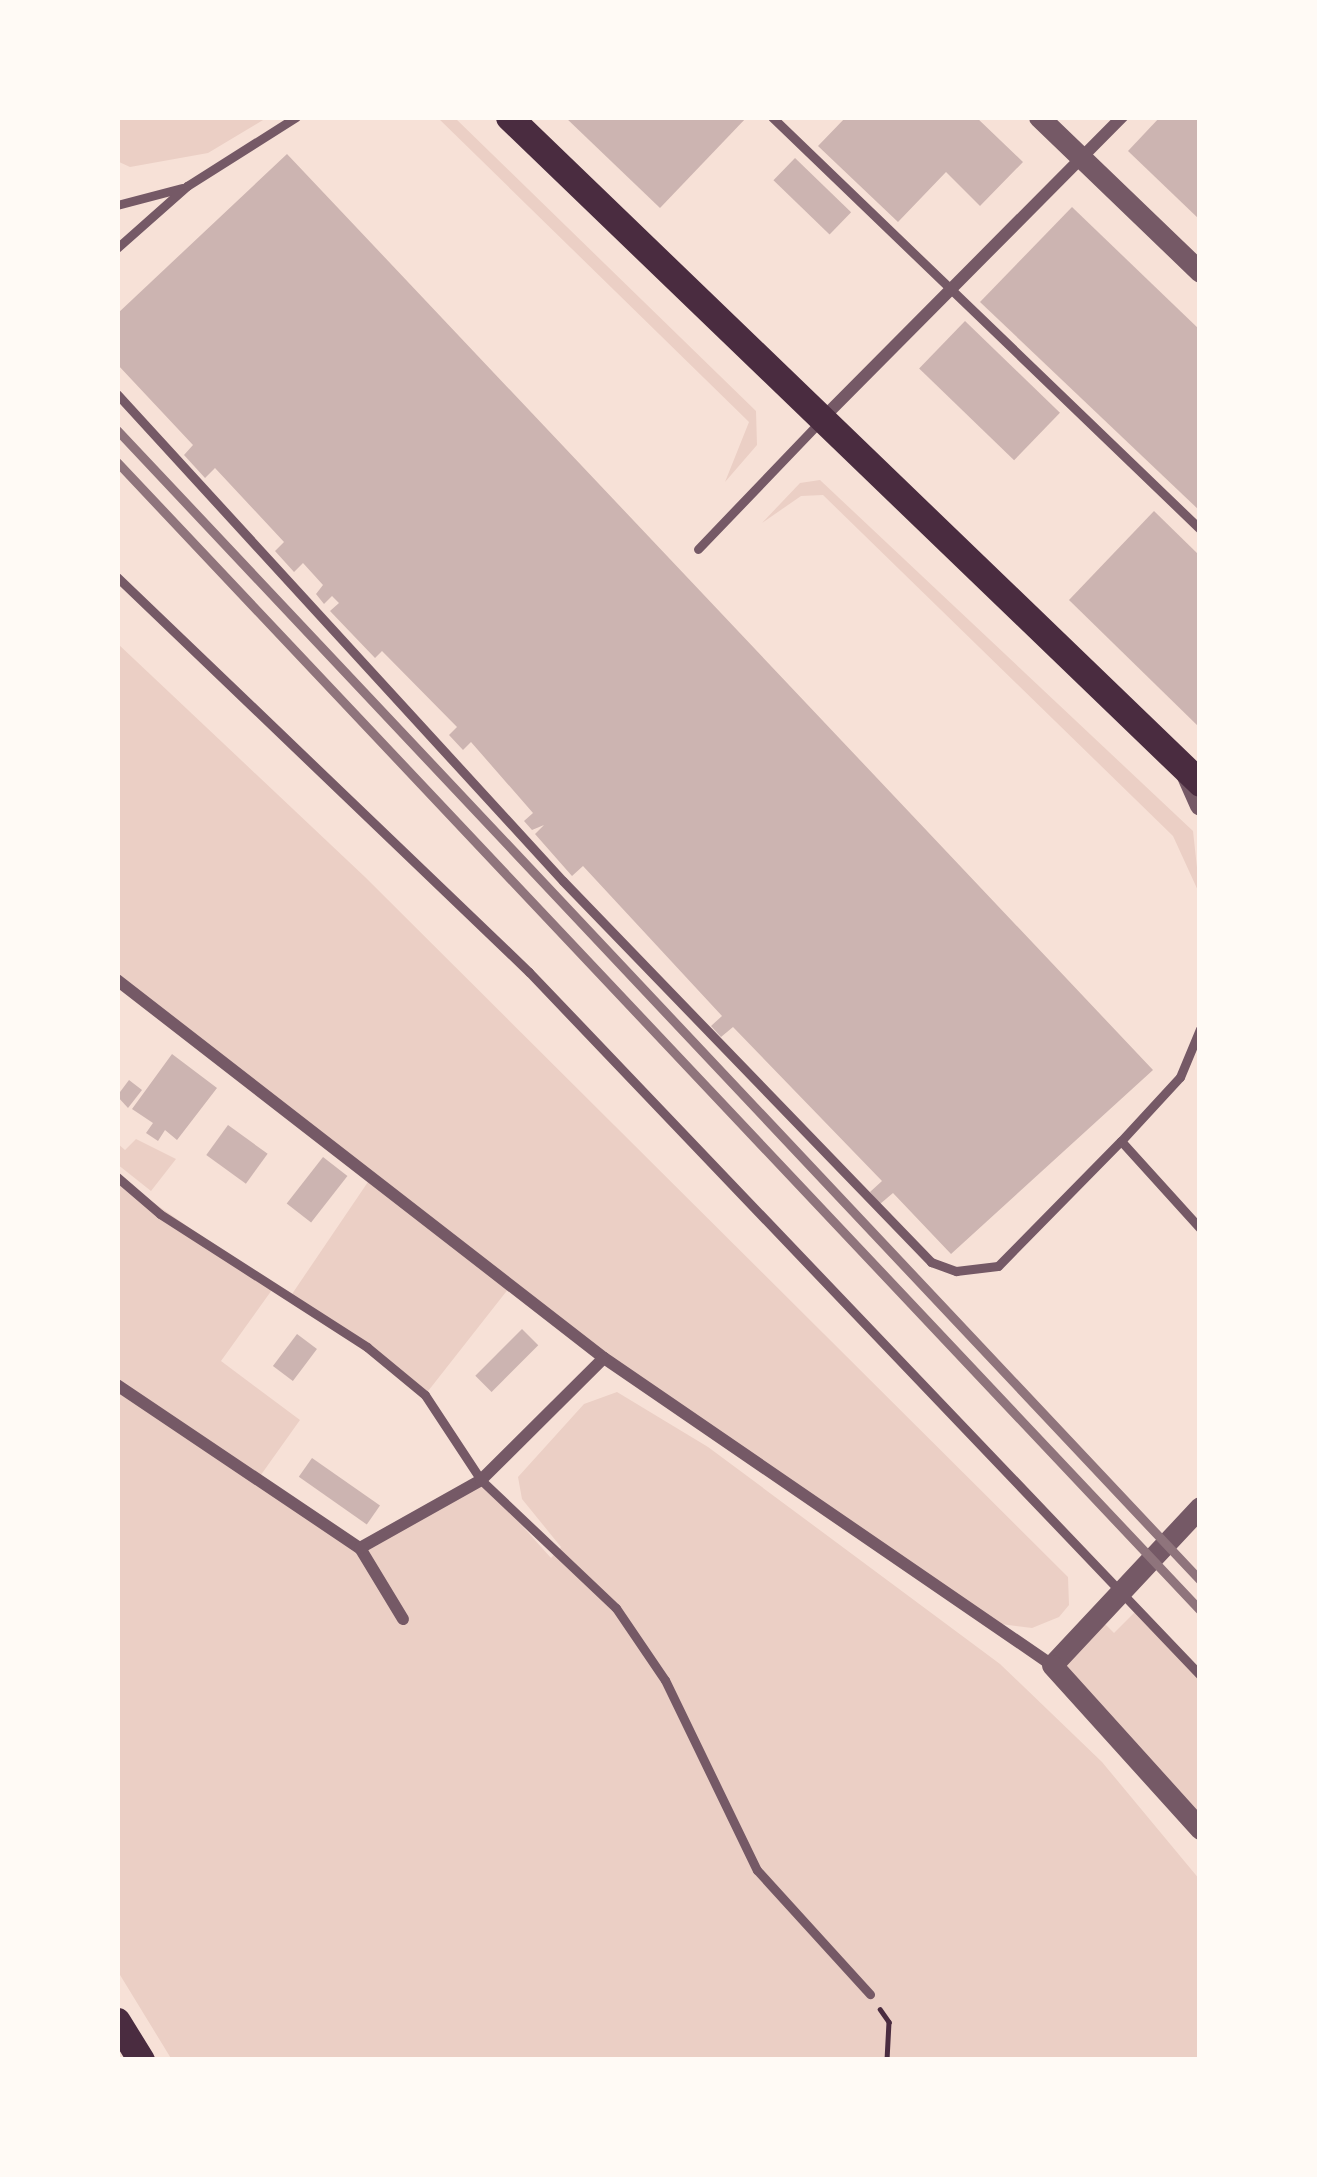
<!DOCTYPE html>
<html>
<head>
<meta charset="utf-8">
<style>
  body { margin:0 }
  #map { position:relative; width:1317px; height:2177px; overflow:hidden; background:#f7e1d7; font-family:"DM Sans",sans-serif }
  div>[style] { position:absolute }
  .green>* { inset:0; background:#ebcfc5 }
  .building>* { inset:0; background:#ccb4b1; transform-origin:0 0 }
  .path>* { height:4.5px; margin:-2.25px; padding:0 2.25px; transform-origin:2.25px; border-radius:2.25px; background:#4a2c40 }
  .service>* { height:9px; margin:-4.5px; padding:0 4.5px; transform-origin:4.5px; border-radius:4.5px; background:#755966 }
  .minor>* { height:12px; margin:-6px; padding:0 6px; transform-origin:6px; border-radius:6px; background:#755966 }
  .tertiary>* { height:21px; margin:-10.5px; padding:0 10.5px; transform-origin:10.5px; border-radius:10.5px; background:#755966 }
  .primary>* { height:27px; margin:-13.5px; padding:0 13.5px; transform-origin:13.5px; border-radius:13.5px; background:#4a2c40 }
  .rail>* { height:9px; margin:-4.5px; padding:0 4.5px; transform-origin:4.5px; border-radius:4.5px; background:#8f747c }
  span { translate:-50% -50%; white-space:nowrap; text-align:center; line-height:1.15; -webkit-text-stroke:10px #fffaf5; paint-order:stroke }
  .frame { position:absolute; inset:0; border:120px solid #fffaf5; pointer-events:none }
</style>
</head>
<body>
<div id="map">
  <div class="green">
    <i style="clip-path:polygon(117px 117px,153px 119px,268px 117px,208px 153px,130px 167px,117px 161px)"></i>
    <i style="clip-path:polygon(437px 117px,454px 117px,756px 411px,757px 445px,725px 482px,749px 422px)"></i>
    <i style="clip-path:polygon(820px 480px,1193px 831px,1200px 895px,1173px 836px,823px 495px,801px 496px,762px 523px,800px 483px)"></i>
    <i style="clip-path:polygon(117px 643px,365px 877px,1068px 1577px,1069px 1605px,1059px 1617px,1032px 1628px,993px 1623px,604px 1358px,513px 1283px,425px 1395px,290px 1297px,372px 1176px,117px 980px)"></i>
    <i style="clip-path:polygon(136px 1139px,176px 1159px,151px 1191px,117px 1164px,117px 1143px,125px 1150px)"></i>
    <i style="clip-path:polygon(117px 1177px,274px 1287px,221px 1361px,300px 1420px,258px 1479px,360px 1547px,481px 1480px,551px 1558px,561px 1547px,522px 1499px,518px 1477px,584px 1404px,617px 1392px,708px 1447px,1000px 1664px,1102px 1762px,1200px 1880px,1200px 2060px,172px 2060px,117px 1970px)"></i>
    <i style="clip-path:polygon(1138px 1609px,1200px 1675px,1200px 1829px,1052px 1665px,1096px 1615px,1114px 1633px)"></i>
  </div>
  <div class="building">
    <i style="clip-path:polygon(565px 117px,747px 117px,660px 208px)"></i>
    <i style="clip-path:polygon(846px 117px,976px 117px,1023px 162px,980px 206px,946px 172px,898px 222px,818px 146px)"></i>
    <i style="clip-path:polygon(1160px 117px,1200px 117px,1200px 220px,1128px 151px)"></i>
    <i style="clip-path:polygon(287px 154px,1153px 1070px,951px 1254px,893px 1193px,880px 1204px,870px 1192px,882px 1181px,733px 1027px,721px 1037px,711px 1026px,722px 1016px,583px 866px,572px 876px,535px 834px,544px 825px,532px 830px,524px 821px,533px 813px,471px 742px,463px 750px,449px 735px,457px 727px,382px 651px,375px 658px,330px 611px,339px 603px,332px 596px,324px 604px,316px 594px,323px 585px,303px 563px,294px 572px,275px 551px,284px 542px,215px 468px,205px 478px,184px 455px,193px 445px,117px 364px,117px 314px)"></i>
    <i style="left:795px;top:158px;width:78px;height:31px;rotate:44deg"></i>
    <i style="clip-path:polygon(1072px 207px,1200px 330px,1200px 511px,980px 302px)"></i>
    <i style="left:965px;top:321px;width:132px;height:66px;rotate:44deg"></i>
    <i style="clip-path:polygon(1154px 511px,1200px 556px,1200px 728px,1069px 600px)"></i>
    <i style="clip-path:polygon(172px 1054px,217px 1088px,177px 1140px,165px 1130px,158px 1141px,146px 1133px,153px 1123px,132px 1109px)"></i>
    <i style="clip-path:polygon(129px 1080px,142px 1090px,128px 1108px,117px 1096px)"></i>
    <i style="left:228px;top:1125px;width:49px;height:37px;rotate:36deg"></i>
    <i style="left:323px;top:1157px;width:31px;height:59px;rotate:38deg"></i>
    <i style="left:522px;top:1329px;width:23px;height:66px;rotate:45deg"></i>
    <i style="left:297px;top:1334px;width:25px;height:40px;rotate:37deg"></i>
    <i style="left:312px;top:1458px;width:83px;height:23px;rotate:35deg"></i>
  </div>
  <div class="path">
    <i style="left:880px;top:2009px;width:16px;rotate:55deg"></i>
    <i style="left:889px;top:2022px;width:38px;rotate:93deg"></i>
  </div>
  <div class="service">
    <i style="left:772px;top:117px;width:594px;rotate:43.91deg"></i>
    <i style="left:117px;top:205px;width:67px;rotate:-14.7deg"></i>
    <i style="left:117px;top:248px;width:94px;rotate:-41.5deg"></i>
    <i style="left:187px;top:186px;width:129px;rotate:-32.3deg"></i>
    <i style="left:117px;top:394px;width:660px;rotate:47.52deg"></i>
    <i style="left:563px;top:881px;width:530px;rotate:45.99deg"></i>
    <i style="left:931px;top:1262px;width:27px;rotate:20deg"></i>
    <i style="left:956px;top:1271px;width:42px;rotate:-6.8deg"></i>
    <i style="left:998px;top:1266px;width:175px;rotate:-45.5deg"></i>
    <i style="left:698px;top:549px;width:176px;rotate:-46.2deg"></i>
    <i style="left:117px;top:577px;width:571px;rotate:43.79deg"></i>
    <i style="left:529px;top:972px;width:972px;rotate:46.33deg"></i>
    <i style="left:1200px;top:1029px;width:52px;rotate:112.6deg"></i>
    <i style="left:1180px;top:1077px;width:87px;rotate:132.7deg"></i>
    <i style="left:1121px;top:1141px;width:118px;rotate:47.8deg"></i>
    <i style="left:117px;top:1177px;width:57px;rotate:40.7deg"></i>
    <i style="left:160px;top:1214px;width:246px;rotate:32.7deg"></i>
    <i style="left:367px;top:1347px;width:75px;rotate:39.6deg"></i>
    <i style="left:425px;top:1395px;width:102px;rotate:56.6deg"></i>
    <i style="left:481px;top:1480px;width:186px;rotate:43.5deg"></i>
    <i style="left:616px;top:1608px;width:87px;rotate:55.8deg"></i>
    <i style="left:665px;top:1680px;width:211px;rotate:64.2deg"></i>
    <i style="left:757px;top:1870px;width:168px;rotate:47.7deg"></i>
  </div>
  <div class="minor">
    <i style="left:823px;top:418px;width:424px;rotate:-45.2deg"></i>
    <i style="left:117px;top:980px;width:616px;rotate:37.82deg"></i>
    <i style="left:604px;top:1358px;width:543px;rotate:34.42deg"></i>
    <i style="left:117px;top:1385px;width:293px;rotate:33.9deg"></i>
    <i style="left:360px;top:1548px;width:83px;rotate:58.8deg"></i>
    <i style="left:360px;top:1548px;width:139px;rotate:-29.3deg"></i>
    <i style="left:481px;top:1480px;width:173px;rotate:-44.8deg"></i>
  </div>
  <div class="tertiary">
    <i style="left:1039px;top:117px;width:223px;rotate:43.9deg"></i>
    <i style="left:1184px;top:769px;width:39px;rotate:66deg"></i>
    <i style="left:1200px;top:1507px;width:216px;rotate:133.1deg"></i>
    <i style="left:1052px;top:1665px;width:221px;rotate:47.9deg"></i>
  </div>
  <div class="primary">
    <i style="left:509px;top:117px;width:960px;rotate:43.94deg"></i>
    <i style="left:117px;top:2021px;width:46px;rotate:58.4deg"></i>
  </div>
  <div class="rail">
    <i style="left:117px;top:430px;width:1580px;rotate:46.72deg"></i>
    <i style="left:117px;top:462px;width:1578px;rotate:46.67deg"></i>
  </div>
  <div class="frame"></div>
</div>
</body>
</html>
